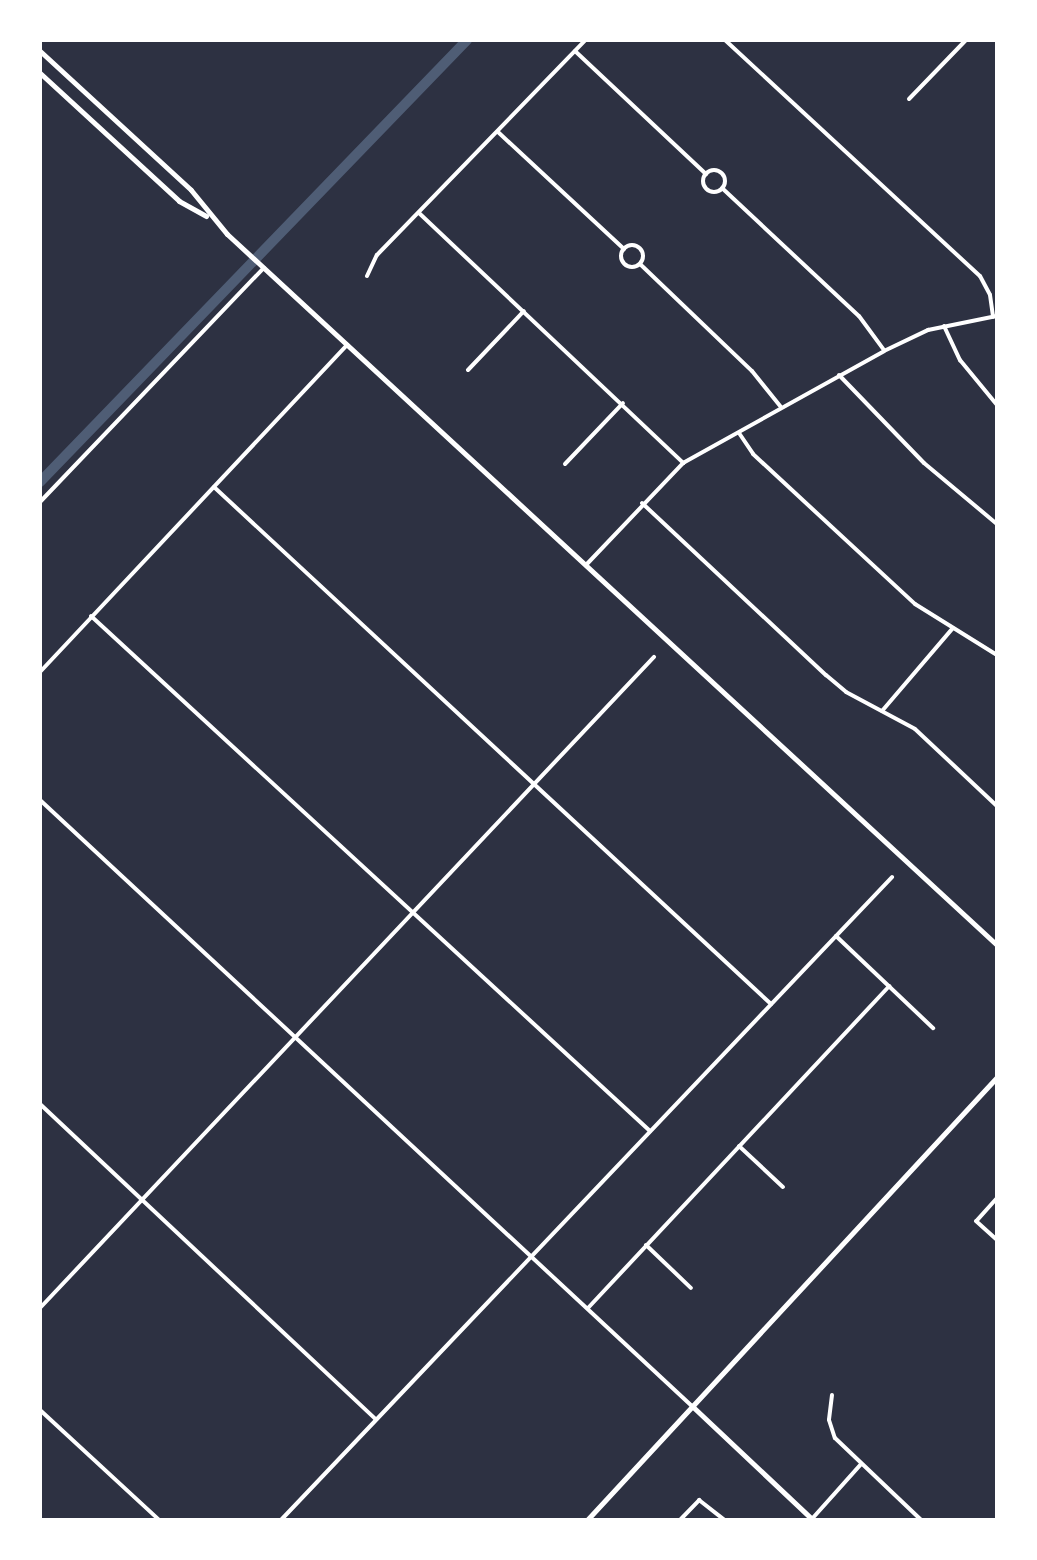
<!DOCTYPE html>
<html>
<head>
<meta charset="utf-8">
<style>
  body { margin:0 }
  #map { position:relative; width:1037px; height:1560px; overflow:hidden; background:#2d3142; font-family:"Fira Sans Condensed",sans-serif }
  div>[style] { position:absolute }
  .canal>* { height:10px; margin:-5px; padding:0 5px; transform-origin:5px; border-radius:5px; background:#4f5d75 }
  .minor>* { height:4px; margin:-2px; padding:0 2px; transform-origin:2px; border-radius:2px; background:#fff }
  .minor>.ring { margin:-2px; padding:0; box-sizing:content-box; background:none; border:4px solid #fff; border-radius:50% }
  .tertiary>* { height:5px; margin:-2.5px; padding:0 2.5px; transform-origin:2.5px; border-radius:2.5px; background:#fff }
  .secondary>* { height:5px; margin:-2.5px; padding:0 2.5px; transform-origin:2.5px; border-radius:2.5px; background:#fff }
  span { translate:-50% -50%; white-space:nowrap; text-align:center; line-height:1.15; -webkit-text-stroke:9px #fff; paint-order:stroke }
  .frame { position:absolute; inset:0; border:42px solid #fff; pointer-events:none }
</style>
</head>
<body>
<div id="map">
  <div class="canal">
    <i style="left:40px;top:482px;width:615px;rotate:-45.99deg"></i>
  </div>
  <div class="minor">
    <i style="left:725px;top:40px;width:347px;rotate:42.8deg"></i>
    <i style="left:980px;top:276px;width:21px;rotate:62deg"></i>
    <i style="left:990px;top:295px;width:22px;rotate:82deg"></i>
    <i style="left:575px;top:51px;width:180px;rotate:43.2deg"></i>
    <i style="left:909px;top:99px;width:82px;rotate:-46deg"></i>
    <i style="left:498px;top:132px;width:172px;rotate:42.9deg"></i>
    <i class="ring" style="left:703px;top:170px;width:18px;height:18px"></i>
    <i style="left:722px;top:188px;width:187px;rotate:43.1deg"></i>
    <i style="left:859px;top:316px;width:42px;rotate:53.7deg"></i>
    <i style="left:419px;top:213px;width:364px;rotate:43.4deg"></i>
    <i class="ring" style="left:621px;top:245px;width:18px;height:18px"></i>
    <i style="left:640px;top:264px;width:155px;rotate:43.7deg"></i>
    <i style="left:752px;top:371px;width:45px;rotate:51.3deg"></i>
    <i style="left:367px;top:276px;width:23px;rotate:-65deg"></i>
    <i style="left:377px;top:255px;width:299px;rotate:-45.9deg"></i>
    <i style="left:944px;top:326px;width:38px;rotate:65deg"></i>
    <i style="left:960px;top:360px;width:58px;rotate:50.6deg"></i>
    <i style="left:468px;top:370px;width:81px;rotate:-46.5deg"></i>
    <i style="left:839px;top:375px;width:122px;rotate:46deg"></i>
    <i style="left:924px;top:463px;width:95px;rotate:39.9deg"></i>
    <i style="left:739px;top:433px;width:25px;rotate:56deg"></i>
    <i style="left:753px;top:454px;width:221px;rotate:42.8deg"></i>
    <i style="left:915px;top:604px;width:97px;rotate:31.9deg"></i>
    <i style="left:565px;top:464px;width:84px;rotate:-46.4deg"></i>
    <i style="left:214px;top:487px;width:760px;rotate:42.87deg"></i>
    <i style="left:40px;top:502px;width:324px;rotate:-46.3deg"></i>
    <i style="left:642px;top:503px;width:252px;rotate:43.1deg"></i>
    <i style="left:826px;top:675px;width:26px;rotate:40deg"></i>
    <i style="left:846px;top:692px;width:78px;rotate:28.2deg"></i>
    <i style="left:915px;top:729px;width:112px;rotate:43.2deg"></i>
    <i style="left:586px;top:565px;width:141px;rotate:-46.4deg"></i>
    <i style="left:683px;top:463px;width:230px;rotate:-29.1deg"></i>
    <i style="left:884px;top:351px;width:49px;rotate:-25.5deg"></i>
    <i style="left:928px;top:330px;width:70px;rotate:-11.5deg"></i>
    <i style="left:91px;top:616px;width:760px;rotate:42.65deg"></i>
    <i style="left:40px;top:672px;width:449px;rotate:-46.8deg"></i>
    <i style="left:882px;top:711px;width:109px;rotate:-49.5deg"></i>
    <i style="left:40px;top:800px;width:890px;rotate:42.91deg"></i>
    <i style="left:836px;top:936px;width:134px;rotate:43.5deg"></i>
    <i style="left:40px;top:1104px;width:460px;rotate:43.2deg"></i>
    <i style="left:739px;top:1146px;width:60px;rotate:43deg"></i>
    <i style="left:997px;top:1198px;width:31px;rotate:132deg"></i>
    <i style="left:976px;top:1221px;width:28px;rotate:42deg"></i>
    <i style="left:646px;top:1245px;width:62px;rotate:43.7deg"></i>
    <i style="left:40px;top:1308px;width:895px;rotate:-46.68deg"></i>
    <i style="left:588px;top:1308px;width:441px;rotate:-46.9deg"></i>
    <i style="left:832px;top:1395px;width:25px;rotate:97deg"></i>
    <i style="left:829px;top:1420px;width:19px;rotate:72deg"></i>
    <i style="left:835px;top:1438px;width:119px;rotate:43.6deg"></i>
    <i style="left:40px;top:1410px;width:162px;rotate:42.7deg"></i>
    <i style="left:281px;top:1520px;width:887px;rotate:-46.46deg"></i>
    <i style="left:680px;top:1520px;width:28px;rotate:-46deg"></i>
    <i style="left:699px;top:1500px;width:33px;rotate:38deg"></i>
    <i style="left:811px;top:1520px;width:75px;rotate:-48.2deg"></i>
  </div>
  <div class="tertiary">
    <i style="left:692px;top:1406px;width:166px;rotate:43.3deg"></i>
  </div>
  <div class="secondary">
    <i style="left:40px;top:51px;width:205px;rotate:42.6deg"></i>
    <i style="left:191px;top:190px;width:57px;rotate:50.7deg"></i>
    <i style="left:227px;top:234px;width:1048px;rotate:42.72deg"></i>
    <i style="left:40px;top:73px;width:189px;rotate:42.6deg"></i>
    <i style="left:179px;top:201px;width:31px;rotate:29deg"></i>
    <i style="left:587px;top:1520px;width:604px;rotate:-47.22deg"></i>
  </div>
  <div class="frame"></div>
</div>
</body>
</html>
